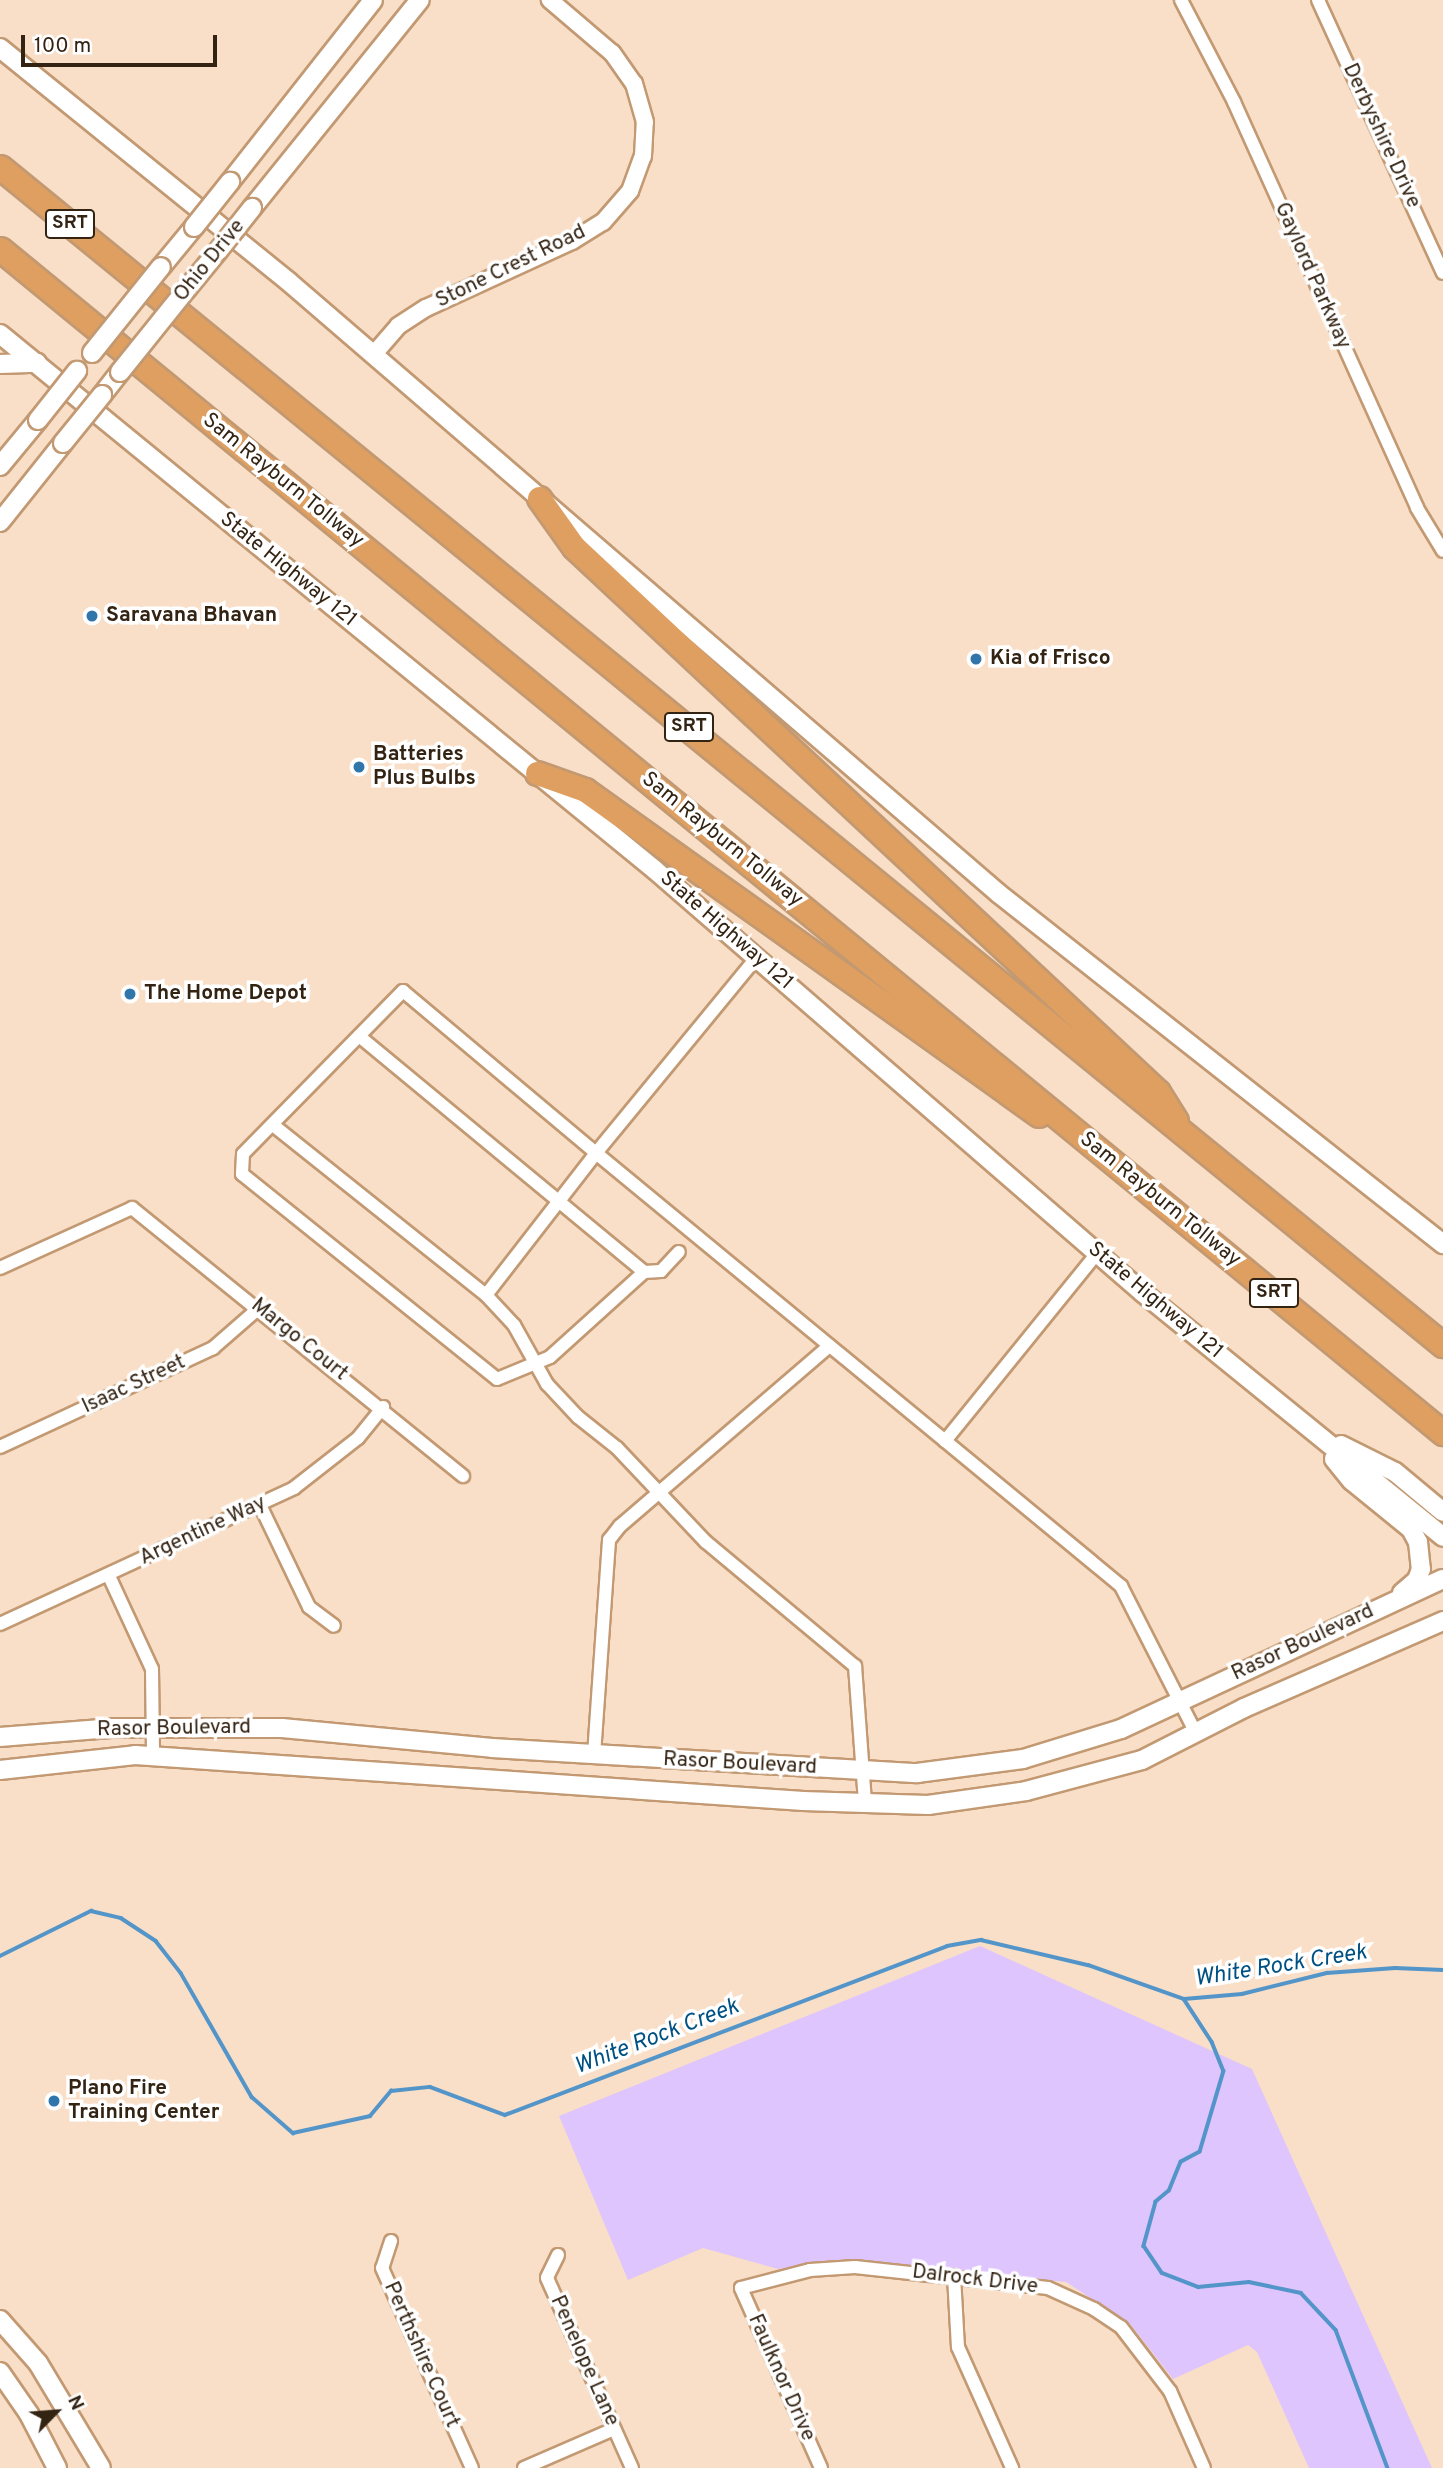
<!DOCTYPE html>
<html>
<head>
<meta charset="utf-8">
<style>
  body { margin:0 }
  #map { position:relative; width:1443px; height:2468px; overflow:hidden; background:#f9dfc7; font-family:Overpass,sans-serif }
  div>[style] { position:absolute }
  .green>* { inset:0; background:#dec5fe }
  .stream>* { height:3.5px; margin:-1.75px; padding:0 1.75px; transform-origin:1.75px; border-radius:1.75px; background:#5495c9 }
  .roads { filter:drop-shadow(2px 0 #c29972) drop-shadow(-2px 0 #c29972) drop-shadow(0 2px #c29972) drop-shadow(0 -2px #c29972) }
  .minor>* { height:12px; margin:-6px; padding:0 6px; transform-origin:6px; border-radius:6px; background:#fff }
  .tertiary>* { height:16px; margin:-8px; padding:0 8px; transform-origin:8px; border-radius:8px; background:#fff }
  .secondary>* { height:18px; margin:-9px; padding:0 9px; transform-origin:9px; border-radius:9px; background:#fff }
  .motorway>* { height:23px; margin:-11.5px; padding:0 11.5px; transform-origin:11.5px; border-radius:11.5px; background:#de9f60 }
  .bridges { filter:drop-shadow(2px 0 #c29972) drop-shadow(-2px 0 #c29972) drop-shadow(0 2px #c29972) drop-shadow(0 -2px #c29972) }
  .secondary-bridge>* { height:18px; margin:-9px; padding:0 9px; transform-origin:9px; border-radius:9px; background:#fff }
  .dots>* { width:19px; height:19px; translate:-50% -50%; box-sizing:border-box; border:4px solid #fff; border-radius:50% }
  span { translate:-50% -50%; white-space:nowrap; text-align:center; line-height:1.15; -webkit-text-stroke:7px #fff; paint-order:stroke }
  .shield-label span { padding:2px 5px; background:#fff; border:2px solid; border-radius:5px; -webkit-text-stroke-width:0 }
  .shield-label { font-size:19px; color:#332313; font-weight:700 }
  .street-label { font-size:21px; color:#332313 }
  .poi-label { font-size:21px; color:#332313; font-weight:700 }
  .left { translate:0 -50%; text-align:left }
  .water-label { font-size:23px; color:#005183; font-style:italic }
  .north { position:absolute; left:21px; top:2377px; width:70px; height:70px; -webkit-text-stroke:5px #fff; paint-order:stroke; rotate:65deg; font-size:19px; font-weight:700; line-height:28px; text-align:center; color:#332313 }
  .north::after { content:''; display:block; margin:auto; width:24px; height:32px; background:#332313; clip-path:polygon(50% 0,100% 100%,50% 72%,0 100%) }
  .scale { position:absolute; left:21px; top:35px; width:196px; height:32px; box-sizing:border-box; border:4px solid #332313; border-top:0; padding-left:9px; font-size:21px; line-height:24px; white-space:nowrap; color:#332313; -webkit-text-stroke:5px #fff; paint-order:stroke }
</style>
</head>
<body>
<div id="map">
  <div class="green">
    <i style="clip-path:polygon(980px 1946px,1252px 2069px,1432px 2468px,1309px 2468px,1257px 2352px,1248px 2345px,1173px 2379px,1130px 2324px,1066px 2282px,837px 2260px,778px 2269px,703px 2248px,628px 2280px,559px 2116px)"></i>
  </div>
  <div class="stream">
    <i style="left:0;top:1956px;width:102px;rotate:-26.3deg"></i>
    <i style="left:91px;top:1911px;width:31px;rotate:13deg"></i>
    <i style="left:121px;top:1918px;width:42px;rotate:33.3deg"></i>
    <i style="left:156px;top:1941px;width:41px;rotate:52deg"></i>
    <i style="left:181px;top:1973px;width:143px;rotate:60.2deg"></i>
    <i style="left:252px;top:2097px;width:55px;rotate:41.3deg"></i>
    <i style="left:293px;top:2133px;width:79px;rotate:-12.4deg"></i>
    <i style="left:370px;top:2116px;width:33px;rotate:-50deg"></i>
    <i style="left:391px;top:2091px;width:39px;rotate:-6deg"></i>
    <i style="left:430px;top:2087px;width:80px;rotate:20.5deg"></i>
    <i style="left:505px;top:2115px;width:473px;rotate:-20.9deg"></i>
    <i style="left:947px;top:1946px;width:35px;rotate:-10deg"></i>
    <i style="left:981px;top:1940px;width:110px;rotate:13.2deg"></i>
    <i style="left:1088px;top:1965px;width:102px;rotate:19.5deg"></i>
    <i style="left:1184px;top:1999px;width:58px;rotate:-4.9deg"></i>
    <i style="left:1242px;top:1994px;width:88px;rotate:-13.9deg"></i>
    <i style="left:1327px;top:1973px;width:68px;rotate:-4.2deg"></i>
    <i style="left:1395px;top:1968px;width:48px;rotate:2.4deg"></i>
    <i style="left:1184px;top:1999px;width:51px;rotate:56.9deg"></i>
    <i style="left:1212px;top:2042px;width:31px;rotate:68deg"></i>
    <i style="left:1224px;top:2071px;width:84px;rotate:106.5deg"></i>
    <i style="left:1200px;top:2152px;width:21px;rotate:152deg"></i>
    <i style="left:1181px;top:2162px;width:31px;rotate:112deg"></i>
    <i style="left:1169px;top:2191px;width:17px;rotate:140deg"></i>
    <i style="left:1156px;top:2202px;width:46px;rotate:105.3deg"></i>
    <i style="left:1144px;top:2246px;width:32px;rotate:56deg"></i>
    <i style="left:1162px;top:2273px;width:39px;rotate:21deg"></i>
    <i style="left:1198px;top:2287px;width:51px;rotate:-5.6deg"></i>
    <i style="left:1249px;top:2282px;width:53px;rotate:11.9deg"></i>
    <i style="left:1301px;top:2293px;width:51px;rotate:46.6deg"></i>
    <i style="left:1336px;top:2330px;width:147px;rotate:69.4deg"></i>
  </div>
  <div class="roads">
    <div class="minor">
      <i style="left:1181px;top:0;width:115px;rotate:62.5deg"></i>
      <i style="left:1234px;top:102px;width:445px;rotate:65.7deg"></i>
      <i style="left:1417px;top:508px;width:50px;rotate:58.8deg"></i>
      <i style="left:1318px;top:0;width:300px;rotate:65.4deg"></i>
      <i style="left:757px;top:957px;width:254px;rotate:129.4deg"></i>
      <i style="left:596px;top:1153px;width:681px;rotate:39.51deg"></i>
      <i style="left:1121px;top:1586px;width:165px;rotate:63deg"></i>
      <i style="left:359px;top:1036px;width:370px;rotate:39.6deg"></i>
      <i style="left:273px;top:1125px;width:273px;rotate:38.6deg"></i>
      <i style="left:486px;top:1295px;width:180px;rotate:-52.2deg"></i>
      <i style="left:596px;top:1153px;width:252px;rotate:-140deg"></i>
      <i style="left:403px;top:991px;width:228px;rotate:134.5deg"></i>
      <i style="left:243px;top:1154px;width:20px;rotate:93deg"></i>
      <i style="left:242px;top:1174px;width:327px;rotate:38.8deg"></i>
      <i style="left:497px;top:1379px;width:57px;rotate:-22.5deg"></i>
      <i style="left:550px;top:1357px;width:127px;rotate:-42.1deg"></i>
      <i style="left:644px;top:1272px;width:17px;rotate:-3deg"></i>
      <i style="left:661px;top:1271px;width:26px;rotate:-47deg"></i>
      <i style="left:0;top:1268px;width:145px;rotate:-24.4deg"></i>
      <i style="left:132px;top:1208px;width:426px;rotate:39deg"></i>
      <i style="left:486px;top:1295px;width:41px;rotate:47deg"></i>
      <i style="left:514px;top:1325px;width:68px;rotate:60.8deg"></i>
      <i style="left:547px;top:1384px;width:45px;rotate:46.8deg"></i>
      <i style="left:578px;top:1417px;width:50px;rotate:38.5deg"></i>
      <i style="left:617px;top:1448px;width:129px;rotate:46.6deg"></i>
      <i style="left:706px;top:1542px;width:194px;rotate:39.8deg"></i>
      <i style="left:855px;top:1666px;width:137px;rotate:85.8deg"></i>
      <i style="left:945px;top:1441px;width:242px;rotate:-51deg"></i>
      <i style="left:0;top:1447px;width:235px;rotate:-24.9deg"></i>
      <i style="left:213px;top:1348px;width:61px;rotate:-41deg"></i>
      <i style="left:260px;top:1505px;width:113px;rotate:64.3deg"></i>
      <i style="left:309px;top:1607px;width:31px;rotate:37deg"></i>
      <i style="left:109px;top:1576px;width:102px;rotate:65.2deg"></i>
      <i style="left:152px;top:1669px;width:88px;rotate:89.3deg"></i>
      <i style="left:0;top:1624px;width:324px;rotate:-24.8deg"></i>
      <i style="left:294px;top:1488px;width:81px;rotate:-38deg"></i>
      <i style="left:358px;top:1438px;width:40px;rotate:-51deg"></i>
      <i style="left:594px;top:1755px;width:216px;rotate:-86deg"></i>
      <i style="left:609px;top:1540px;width:18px;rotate:-52deg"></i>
      <i style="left:620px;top:1526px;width:276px;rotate:-40.7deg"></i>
      <i style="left:391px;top:2241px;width:28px;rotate:108deg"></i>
      <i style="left:382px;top:2268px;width:219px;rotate:65.8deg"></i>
      <i style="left:558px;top:2255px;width:25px;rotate:116deg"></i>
      <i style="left:547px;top:2278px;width:208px;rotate:65.9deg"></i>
      <i style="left:954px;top:2276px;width:71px;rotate:86.8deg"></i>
      <i style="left:958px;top:2347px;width:133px;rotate:65.9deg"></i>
      <i style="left:524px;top:2468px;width:98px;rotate:-23.4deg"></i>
      <i style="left:821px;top:2468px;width:197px;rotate:-114deg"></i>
      <i style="left:741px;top:2288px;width:71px;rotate:-14.6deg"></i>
      <i style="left:810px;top:2270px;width:45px;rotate:-3.8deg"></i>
      <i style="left:855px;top:2267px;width:194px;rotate:6.2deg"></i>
      <i style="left:1048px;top:2288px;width:51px;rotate:24.5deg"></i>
      <i style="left:1094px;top:2309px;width:32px;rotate:34deg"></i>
      <i style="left:1121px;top:2327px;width:81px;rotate:52.6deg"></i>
      <i style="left:1170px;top:2391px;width:84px;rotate:66.2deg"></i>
    </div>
    <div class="tertiary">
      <i style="left:374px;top:354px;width:37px;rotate:-49deg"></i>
      <i style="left:398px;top:326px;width:33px;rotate:-33deg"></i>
      <i style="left:426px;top:308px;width:161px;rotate:-24.7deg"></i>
      <i style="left:572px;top:241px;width:36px;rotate:-32deg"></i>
      <i style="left:603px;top:222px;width:41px;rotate:-48.9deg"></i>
      <i style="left:630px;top:191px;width:37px;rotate:-70deg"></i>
      <i style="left:643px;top:156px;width:34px;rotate:-87deg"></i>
      <i style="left:645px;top:122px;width:40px;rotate:-106deg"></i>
      <i style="left:634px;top:84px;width:38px;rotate:-125deg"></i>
      <i style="left:612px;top:53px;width:82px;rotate:-139.5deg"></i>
    </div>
    <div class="secondary">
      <i style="left:0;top:48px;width:372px;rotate:39deg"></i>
      <i style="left:289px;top:282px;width:936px;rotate:40.75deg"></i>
      <i style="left:998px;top:893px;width:567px;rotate:38.27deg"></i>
      <i style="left:230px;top:182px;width:231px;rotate:-51.8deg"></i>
      <i style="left:252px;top:208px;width:267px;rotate:-51.1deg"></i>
      <i style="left:161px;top:267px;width:52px;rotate:-50.5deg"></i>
      <i style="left:186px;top:290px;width:50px;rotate:-50.6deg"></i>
      <i style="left:0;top:334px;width:846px;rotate:39.29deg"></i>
      <i style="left:655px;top:870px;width:644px;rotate:40.91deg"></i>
      <i style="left:1142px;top:1292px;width:388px;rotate:39.1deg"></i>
      <i style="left:0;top:364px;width:37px;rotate:-2deg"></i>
      <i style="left:102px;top:395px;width:29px;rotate:-52deg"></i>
      <i style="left:0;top:466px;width:60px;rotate:-50.4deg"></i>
      <i style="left:0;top:522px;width:101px;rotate:-51.4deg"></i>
      <i style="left:1341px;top:1445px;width:60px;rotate:26.6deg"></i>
      <i style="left:1395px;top:1472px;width:62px;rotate:39.8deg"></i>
      <i style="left:1334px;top:1459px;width:28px;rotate:51deg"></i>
      <i style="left:1352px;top:1481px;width:76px;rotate:39.1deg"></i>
      <i style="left:1411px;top:1529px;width:15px;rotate:62deg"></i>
      <i style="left:1418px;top:1542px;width:27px;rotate:84deg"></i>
      <i style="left:1421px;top:1569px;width:12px;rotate:110deg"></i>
      <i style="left:1417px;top:1580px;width:20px;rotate:139deg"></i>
      <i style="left:0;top:1737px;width:111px;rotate:-4.6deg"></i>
      <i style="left:111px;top:1728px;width:171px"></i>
      <i style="left:282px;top:1728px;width:211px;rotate:5.4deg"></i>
      <i style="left:492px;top:1748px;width:426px;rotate:3.4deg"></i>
      <i style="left:917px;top:1773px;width:107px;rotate:-7.5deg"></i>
      <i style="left:1023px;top:1759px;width:102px;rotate:-17deg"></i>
      <i style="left:1121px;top:1729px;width:355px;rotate:-25deg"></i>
      <i style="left:0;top:1770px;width:136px;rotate:-6.3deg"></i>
      <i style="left:135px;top:1755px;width:670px;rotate:3.94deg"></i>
      <i style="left:803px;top:1801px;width:125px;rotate:1.8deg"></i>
      <i style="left:928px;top:1805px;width:99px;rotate:-8.1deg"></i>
      <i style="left:1026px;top:1791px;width:120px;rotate:-15deg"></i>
      <i style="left:1142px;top:1760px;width:114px;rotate:-27deg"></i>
      <i style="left:1244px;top:1708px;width:217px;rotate:-23.6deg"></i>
      <i style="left:0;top:2320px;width:57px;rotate:48.5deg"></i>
      <i style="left:38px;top:2363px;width:122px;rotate:59deg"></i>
      <i style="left:0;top:2372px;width:51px;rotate:55.4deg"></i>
      <i style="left:29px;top:2414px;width:61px;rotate:62.6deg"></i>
    </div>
    <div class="motorway">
      <i style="left:0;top:167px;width:1863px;rotate:39.23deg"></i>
      <i style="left:0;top:249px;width:1867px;rotate:39.37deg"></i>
      <i style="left:539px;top:498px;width:60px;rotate:54.5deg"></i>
      <i style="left:574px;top:547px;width:799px;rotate:43.02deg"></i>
      <i style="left:1158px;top:1092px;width:34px;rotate:58deg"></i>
      <i style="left:537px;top:773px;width:51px;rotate:19.5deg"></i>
      <i style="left:585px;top:790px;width:558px;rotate:35.6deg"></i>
    </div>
  </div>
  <div class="bridges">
    <div class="secondary-bridge">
      <i style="left:194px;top:227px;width:58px;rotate:-51.3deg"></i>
      <i style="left:218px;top:251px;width:55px;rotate:-51.7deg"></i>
      <i style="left:92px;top:353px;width:110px;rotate:-51.3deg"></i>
      <i style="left:120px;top:372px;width:105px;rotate:-51.2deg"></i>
      <i style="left:38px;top:420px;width:63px;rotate:-51.5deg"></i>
      <i style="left:63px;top:443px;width:62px;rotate:-50.9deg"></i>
    </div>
  </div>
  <div class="dots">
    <i style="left:92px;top:616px;background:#3176ab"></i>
    <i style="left:976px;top:659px;background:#3176ab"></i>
    <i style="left:359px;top:767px;background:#3176ab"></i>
    <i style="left:130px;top:994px;background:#3176ab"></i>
    <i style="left:54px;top:2101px;background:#3176ab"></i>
  </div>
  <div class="shield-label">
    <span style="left:70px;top:224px">SRT</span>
    <span style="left:689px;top:727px">SRT</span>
    <span style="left:1274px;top:1293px">SRT</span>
  </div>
  <div class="street-label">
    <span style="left:1381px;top:136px;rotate:65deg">Derbyshire Drive</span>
    <span style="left:210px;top:261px;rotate:-51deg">Ohio Drive</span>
    <span style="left:511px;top:267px;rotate:-26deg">Stone Crest Road</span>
    <span style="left:1312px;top:276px;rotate:66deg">Gaylord Parkway</span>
    <span style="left:283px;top:481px;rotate:39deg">Sam Rayburn Tollway</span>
    <span style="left:288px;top:570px;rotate:39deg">State Highway 121</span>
    <span style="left:722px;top:840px;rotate:39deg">Sam Rayburn Tollway</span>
    <span style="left:726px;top:931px;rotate:41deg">State Highway 121</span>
    <span style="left:1160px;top:1200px;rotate:39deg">Sam Rayburn Tollway</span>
    <span style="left:1155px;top:1301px;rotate:40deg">State Highway 121</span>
    <span style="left:299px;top:1340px;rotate:39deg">Margo Court</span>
    <span style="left:134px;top:1385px;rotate:-25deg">Isaac Street</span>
    <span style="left:203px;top:1531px;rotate:-25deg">Argentine Way</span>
    <span style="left:1303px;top:1643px;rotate:-25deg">Rasor Boulevard</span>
    <span style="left:174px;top:1729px;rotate:-1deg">Rasor Boulevard</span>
    <span style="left:740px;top:1764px;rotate:3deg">Rasor Boulevard</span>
    <span style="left:975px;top:2280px;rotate:7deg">Dalrock Drive</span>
    <span style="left:421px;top:2355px;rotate:66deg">Perthshire Court</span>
    <span style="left:584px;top:2361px;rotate:66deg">Penelope Lane</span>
    <span style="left:781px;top:2378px;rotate:66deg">Faulknor Drive</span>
  </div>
  <div class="poi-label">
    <span class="left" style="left:106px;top:616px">Saravana Bhavan</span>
    <span class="left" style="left:990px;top:659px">Kia of Frisco</span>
    <span class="left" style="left:373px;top:767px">Batteries<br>Plus Bulbs</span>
    <span class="left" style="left:144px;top:994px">The Home Depot</span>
    <span class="left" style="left:68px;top:2101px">Plano Fire<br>Training Center</span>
  </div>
  <div class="water-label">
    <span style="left:1281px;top:1967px;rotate:-9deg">White Rock Creek</span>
    <span style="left:657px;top:2038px;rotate:-21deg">White Rock Creek</span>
  </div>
  <div class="north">N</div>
  <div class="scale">100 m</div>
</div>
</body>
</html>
